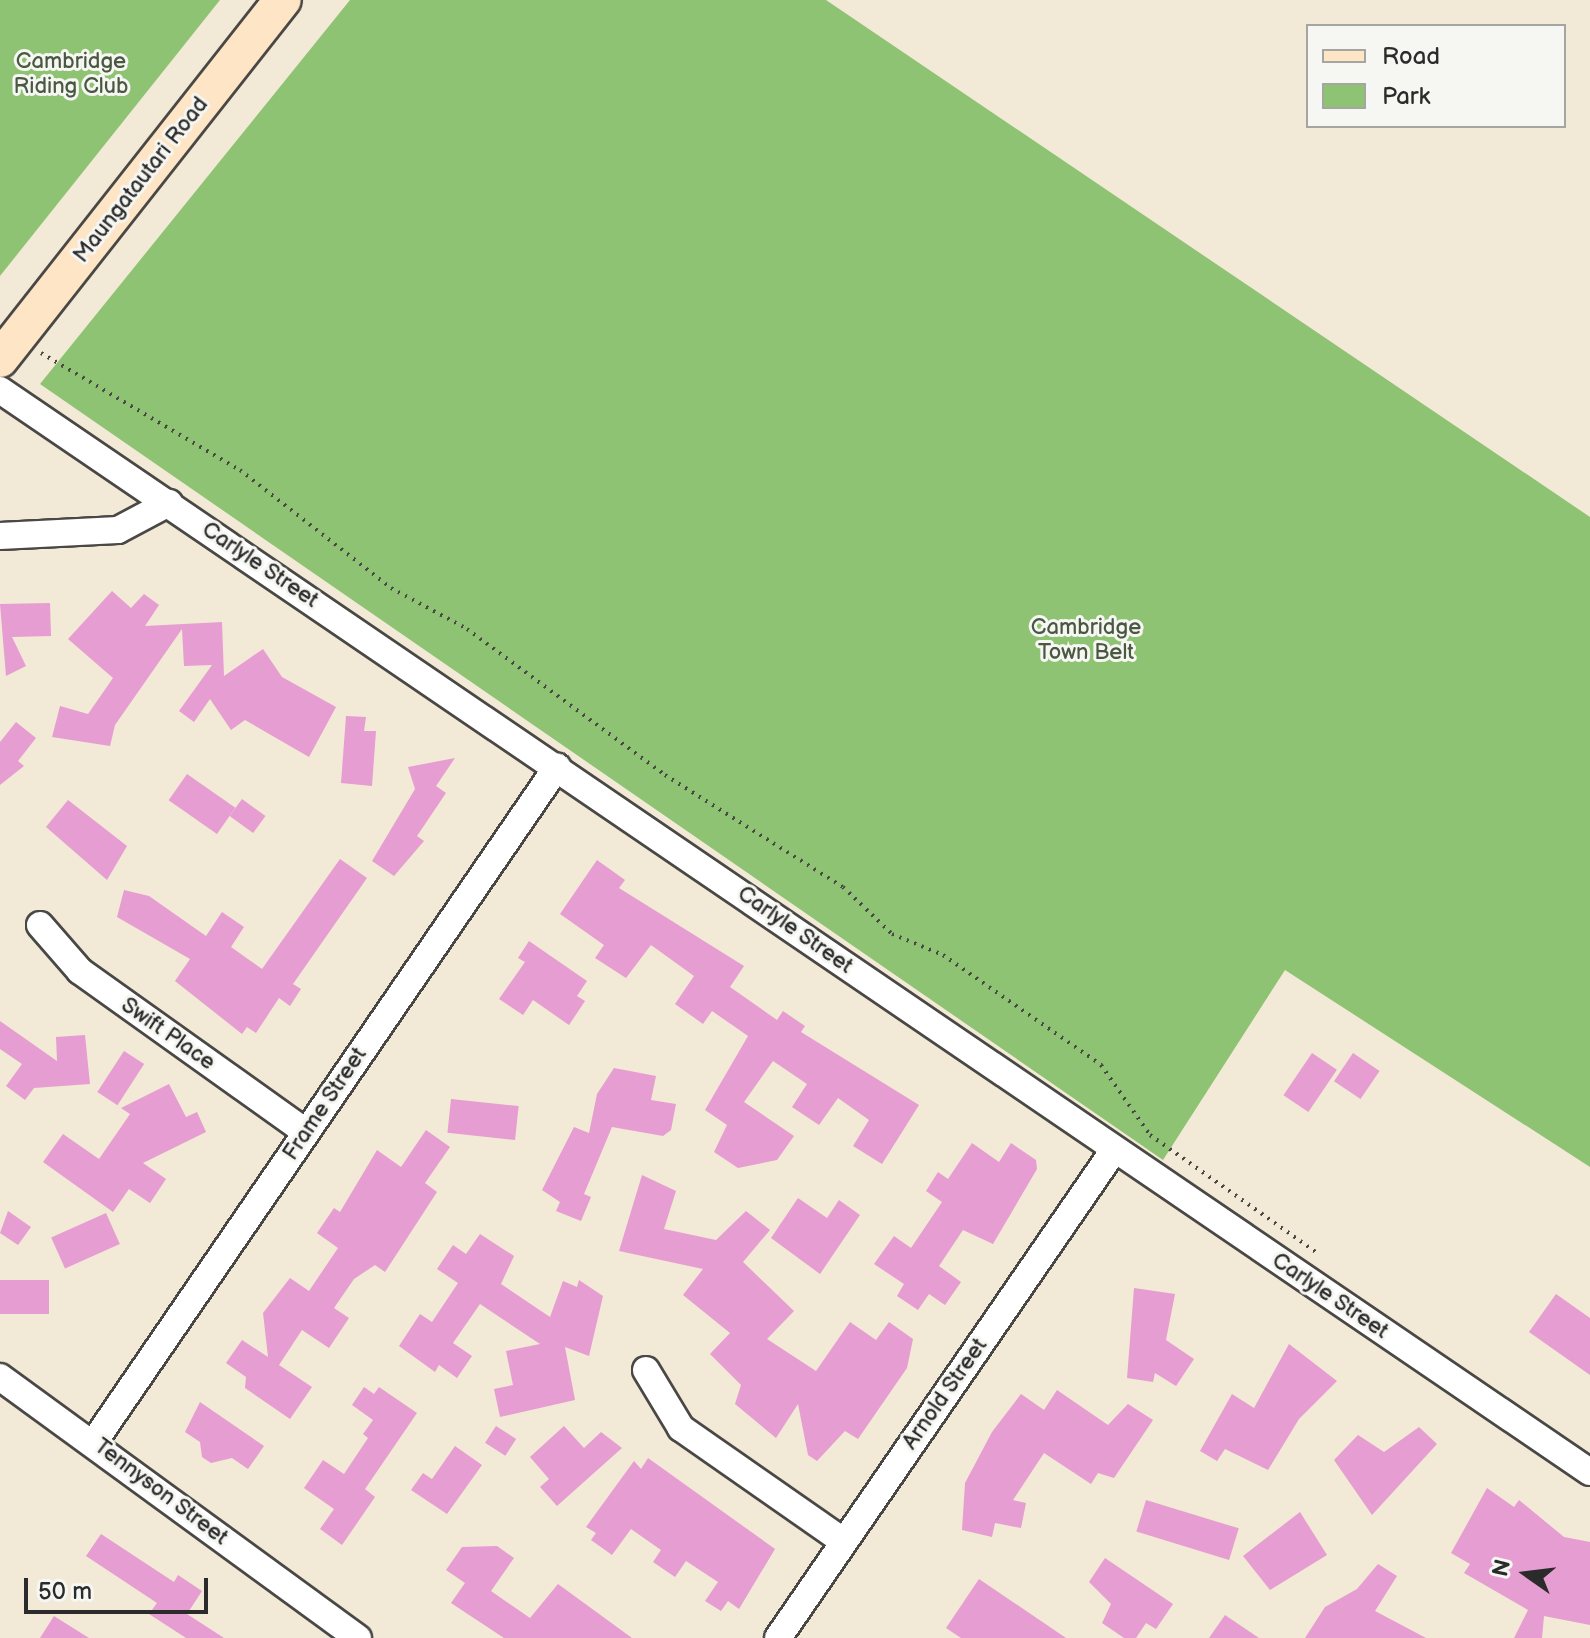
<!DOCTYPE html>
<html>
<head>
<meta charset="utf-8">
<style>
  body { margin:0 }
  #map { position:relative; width:1590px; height:1638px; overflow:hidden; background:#f2e9d6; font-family:"Balsamiq Sans",sans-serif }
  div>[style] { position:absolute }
  .green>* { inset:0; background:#8fc374 }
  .building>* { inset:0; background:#e69dd1; transform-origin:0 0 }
  .path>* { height:4px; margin-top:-2px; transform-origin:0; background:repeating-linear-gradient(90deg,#494845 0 2px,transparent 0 8px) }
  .roads { filter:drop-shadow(2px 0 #494845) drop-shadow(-2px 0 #494845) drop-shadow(0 2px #494845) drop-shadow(0 -2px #494845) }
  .street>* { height:26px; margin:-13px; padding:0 13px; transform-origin:13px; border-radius:13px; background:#fff }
  .secondary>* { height:36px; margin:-18px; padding:0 18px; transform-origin:18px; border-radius:18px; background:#fde5c5 }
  span { translate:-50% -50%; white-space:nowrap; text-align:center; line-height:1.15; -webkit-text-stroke:6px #f6f6f2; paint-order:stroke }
  .park-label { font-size:22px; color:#495941 }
  .street-label { font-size:22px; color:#2b2b2b }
  .legend { position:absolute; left:1306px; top:24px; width:260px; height:104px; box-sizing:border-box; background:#f6f6f2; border:2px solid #a5a5a2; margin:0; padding:10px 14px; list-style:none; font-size:24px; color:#2b2b2b }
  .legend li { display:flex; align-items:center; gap:16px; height:40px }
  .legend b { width:40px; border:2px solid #a5a5a2 }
  .north { position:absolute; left:1486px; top:1534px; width:80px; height:80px; -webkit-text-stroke:6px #f6f6f2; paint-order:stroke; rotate:284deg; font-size:22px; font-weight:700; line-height:32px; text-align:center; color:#2b2b2b }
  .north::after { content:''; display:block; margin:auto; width:28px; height:36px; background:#2b2b2b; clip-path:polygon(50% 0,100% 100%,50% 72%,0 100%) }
  .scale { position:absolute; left:24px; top:1578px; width:184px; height:36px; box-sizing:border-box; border:4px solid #2b2b2b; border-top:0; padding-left:10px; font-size:24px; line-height:28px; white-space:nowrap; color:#2b2b2b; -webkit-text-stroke:6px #f6f6f2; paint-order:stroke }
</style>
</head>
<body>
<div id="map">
  <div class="green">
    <i style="clip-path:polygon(0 0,220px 0,0 276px)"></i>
    <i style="clip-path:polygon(350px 0,826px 0,1590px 517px,1590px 1167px,1285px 970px,1163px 1160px,40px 384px)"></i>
  </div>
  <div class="building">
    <i style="clip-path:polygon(112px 591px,131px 608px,144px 594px,159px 605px,145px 626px,222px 622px,224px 676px,263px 649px,282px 677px,336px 707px,309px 757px,245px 720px,231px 730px,210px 699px,194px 722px,179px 711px,212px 665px,184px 666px,182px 629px,115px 725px,110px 746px,52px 737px,60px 706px,88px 714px,113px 678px,68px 639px)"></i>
    <i style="clip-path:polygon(50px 603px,51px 636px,12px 637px,26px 666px,6px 676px,0 604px)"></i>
    <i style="clip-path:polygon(346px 716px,366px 717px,364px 731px,376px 731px,372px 786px,341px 783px)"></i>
    <i style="clip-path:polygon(16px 722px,36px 738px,18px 761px,24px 766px,0 785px,0 742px)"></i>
    <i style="clip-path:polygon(455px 758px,436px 786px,446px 793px,417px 836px,424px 841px,394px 876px,372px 861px,415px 789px,408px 767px)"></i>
    <i style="left:187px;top:774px;width:59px;height:32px;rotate:35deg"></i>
    <i style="left:242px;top:799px;width:29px;height:21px;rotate:36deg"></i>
    <i style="clip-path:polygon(68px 800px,127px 846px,107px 880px,46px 827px)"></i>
    <i style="clip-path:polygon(340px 859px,367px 878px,293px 984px,301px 989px,290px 1006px,279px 998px,256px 1033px,247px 1027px,242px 1034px,175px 981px,190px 959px,117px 917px,124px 890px,149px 896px,206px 936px,222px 912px,244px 927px,231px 947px,262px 969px)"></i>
    <i style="clip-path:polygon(597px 860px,625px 880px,619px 888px,744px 966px,730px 987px,777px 1020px,783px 1011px,805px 1026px,801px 1032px,919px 1105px,882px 1164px,853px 1146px,869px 1120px,838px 1098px,819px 1125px,792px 1107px,807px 1084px,773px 1061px,744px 1102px,794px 1136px,777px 1160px,738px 1168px,714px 1152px,727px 1125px,705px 1110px,748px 1036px,712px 1011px,703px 1024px,675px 1004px,694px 976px,651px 945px,626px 978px,595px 958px,604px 945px,560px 914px)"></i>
    <i style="clip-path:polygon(529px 941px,587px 981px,577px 996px,585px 1001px,569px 1025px,533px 1000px,523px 1015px,499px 999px,525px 962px,518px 958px)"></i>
    <i style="clip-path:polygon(0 1021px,57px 1061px,56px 1037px,85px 1035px,90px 1084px,34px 1088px,25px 1100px,6px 1086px,22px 1064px,0 1049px)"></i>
    <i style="left:124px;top:1051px;width:24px;height:49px;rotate:33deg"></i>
    <i style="left:1312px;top:1053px;width:30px;height:51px;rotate:34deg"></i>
    <i style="left:1353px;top:1053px;width:32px;height:34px;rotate:34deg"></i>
    <i style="clip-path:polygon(614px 1068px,656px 1076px,651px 1100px,676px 1104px,671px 1130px,663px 1136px,612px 1127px,584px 1194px,591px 1197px,581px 1221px,556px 1211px,560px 1202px,542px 1190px,574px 1127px,589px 1133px,597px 1094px)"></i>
    <i style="clip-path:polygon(169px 1084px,186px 1117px,197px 1112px,206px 1132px,143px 1163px,166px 1179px,150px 1203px,129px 1189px,113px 1212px,43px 1162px,63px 1134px,99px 1159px,130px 1114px,121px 1108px)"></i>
    <i style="left:451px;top:1099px;width:68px;height:34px;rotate:6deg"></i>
    <i style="clip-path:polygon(426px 1130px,450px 1147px,425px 1183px,437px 1192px,385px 1272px,375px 1265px,354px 1279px,334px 1308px,349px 1318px,329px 1348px,302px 1330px,279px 1365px,312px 1387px,290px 1419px,245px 1388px,246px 1377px,226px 1363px,242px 1340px,268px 1357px,263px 1313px,290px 1278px,309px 1291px,338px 1248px,317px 1233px,334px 1208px,340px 1212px,377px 1150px,401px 1167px)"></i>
    <i style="clip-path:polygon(972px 1143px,999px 1162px,1011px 1143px,1036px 1160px,1037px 1169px,993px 1244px,963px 1230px,939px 1266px,961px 1282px,945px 1305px,929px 1294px,918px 1310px,897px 1296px,904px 1284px,874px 1264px,894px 1236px,911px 1248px,942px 1202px,926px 1191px,938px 1172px,948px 1179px)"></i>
    <i style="clip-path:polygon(642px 1175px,676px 1191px,664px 1229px,716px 1240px,746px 1211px,770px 1230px,743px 1262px,794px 1311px,767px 1339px,816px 1371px,850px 1322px,876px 1340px,889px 1322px,913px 1339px,907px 1368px,858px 1439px,845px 1431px,817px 1461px,808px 1455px,798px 1404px,776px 1438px,735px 1404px,741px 1385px,710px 1354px,730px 1333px,683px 1295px,703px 1269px,619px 1251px)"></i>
    <i style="clip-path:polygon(798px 1198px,827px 1218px,839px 1200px,860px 1215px,820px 1274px,771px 1238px)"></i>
    <i style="clip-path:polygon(8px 1211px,31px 1227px,18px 1245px,0 1233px)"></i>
    <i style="left:106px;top:1213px;width:34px;height:60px;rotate:66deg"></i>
    <i style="clip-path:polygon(480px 1234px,514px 1256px,501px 1284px,550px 1317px,563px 1281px,577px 1287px,579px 1280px,603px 1296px,589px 1356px,565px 1347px,575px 1400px,500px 1417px,494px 1389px,513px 1385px,506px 1351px,540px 1344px,480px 1304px,453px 1343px,472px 1356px,457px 1378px,439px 1365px,435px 1372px,399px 1346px,420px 1314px,432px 1322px,458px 1283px,437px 1269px,453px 1245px,466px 1254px)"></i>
    <i style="left:49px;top:1280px;width:34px;height:49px;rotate:90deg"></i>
    <i style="clip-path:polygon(1134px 1288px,1175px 1294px,1166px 1340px,1194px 1359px,1176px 1386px,1155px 1373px,1153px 1382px,1127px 1378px)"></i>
    <i style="clip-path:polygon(1556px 1294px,1590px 1318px,1590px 1375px,1529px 1332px)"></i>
    <i style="clip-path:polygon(1289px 1344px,1337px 1381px,1299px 1419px,1268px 1470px,1225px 1449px,1217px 1461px,1200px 1451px,1232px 1394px,1254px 1408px)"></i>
    <i style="clip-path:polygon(364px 1387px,374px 1394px,379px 1387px,417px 1413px,365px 1489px,375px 1497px,342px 1545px,320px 1529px,334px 1509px,304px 1488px,323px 1460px,344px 1474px,368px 1438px,363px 1434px,373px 1420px,352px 1405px)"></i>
    <i style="clip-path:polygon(1057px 1390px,1108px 1425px,1128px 1404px,1153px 1420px,1114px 1478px,1098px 1473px,1091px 1484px,1044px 1453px,1013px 1500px,1026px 1503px,1021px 1528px,995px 1523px,992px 1537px,962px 1530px,965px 1483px,992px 1432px,1021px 1394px,1044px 1410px)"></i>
    <i style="clip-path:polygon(200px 1402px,264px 1446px,248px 1469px,232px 1458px,211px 1463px,202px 1457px,200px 1442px,185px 1432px)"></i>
    <i style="left:496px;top:1426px;width:24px;height:20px;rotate:33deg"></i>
    <i style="clip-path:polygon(564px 1426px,584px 1448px,601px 1432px,622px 1448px,557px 1506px,540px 1487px,549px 1479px,530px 1457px)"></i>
    <i style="clip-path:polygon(1419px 1427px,1437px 1444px,1372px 1515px,1334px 1460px,1358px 1435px,1384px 1452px)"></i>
    <i style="clip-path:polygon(455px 1446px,482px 1465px,447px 1514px,411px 1490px,423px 1473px,432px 1479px)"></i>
    <i style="clip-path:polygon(648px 1458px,775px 1549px,739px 1609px,728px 1601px,721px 1611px,705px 1601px,718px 1582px,686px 1561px,675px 1577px,653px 1562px,661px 1550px,631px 1529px,612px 1555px,591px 1540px,596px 1533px,586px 1527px,634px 1461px,641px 1469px)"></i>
    <i style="clip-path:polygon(1487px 1488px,1514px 1507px,1519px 1500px,1564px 1537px,1590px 1542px,1590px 1625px,1544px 1616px,1542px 1638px,1514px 1638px,1528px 1610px,1464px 1573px,1470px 1564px,1451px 1553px)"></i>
    <i style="left:1146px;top:1500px;width:97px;height:33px;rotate:17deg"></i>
    <i style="clip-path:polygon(1300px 1512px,1327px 1555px,1270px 1590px,1243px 1556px)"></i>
    <i style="clip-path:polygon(101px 1534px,174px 1582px,178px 1575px,202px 1591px,187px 1614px,224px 1638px,186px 1638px,149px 1614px,157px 1603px,86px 1556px)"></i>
    <i style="clip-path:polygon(497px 1546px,514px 1558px,491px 1591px,530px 1618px,558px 1584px,632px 1638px,504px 1638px,451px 1603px,465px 1583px,446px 1570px,462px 1547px)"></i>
    <i style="clip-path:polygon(1105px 1558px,1173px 1604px,1156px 1629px,1146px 1623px,1136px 1638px,1124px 1638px,1102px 1623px,1111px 1604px,1089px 1582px)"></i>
    <i style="clip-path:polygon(1378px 1564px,1397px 1576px,1375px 1611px,1426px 1638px,1305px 1638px,1325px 1607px,1357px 1589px)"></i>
    <i style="clip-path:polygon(979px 1579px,1066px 1638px,961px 1638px,946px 1628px)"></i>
    <i style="clip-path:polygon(1225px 1615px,1259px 1638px,1209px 1638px)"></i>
    <i style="clip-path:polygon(54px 1616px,89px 1638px,40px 1638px)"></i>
  </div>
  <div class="path">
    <i style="left:41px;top:353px;width:231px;rotate:30.5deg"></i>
    <i style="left:240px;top:470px;width:192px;rotate:38deg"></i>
    <i style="left:391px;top:588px;width:86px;rotate:28.3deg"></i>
    <i style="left:467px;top:629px;width:246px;rotate:36.4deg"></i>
    <i style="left:665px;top:775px;width:210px;rotate:32.2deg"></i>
    <i style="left:843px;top:887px;width:68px;rotate:43.8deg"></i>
    <i style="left:892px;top:934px;width:55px;rotate:22.4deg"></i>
    <i style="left:943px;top:955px;width:193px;rotate:34.8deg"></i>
    <i style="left:1101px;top:1065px;width:85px;rotate:55deg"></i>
    <i style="left:1150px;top:1135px;width:207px;rotate:35.2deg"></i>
  </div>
  <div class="roads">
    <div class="street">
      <i style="left:0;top:390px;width:1923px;rotate:34.24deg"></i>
      <i style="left:0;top:536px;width:118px;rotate:-2.9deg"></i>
      <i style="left:118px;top:530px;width:58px;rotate:-27.9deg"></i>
      <i style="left:40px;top:925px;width:61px;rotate:49deg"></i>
      <i style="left:80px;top:971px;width:277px;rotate:35.5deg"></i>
      <i style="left:646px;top:1370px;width:68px;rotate:58.9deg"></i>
      <i style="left:681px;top:1428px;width:198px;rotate:34.9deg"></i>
      <i style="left:0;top:1377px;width:443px;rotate:36.1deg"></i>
      <i style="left:94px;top:1442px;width:819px;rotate:-55.55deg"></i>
      <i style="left:778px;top:1638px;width:592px;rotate:-55.45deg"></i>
    </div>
    <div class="secondary">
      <i style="left:0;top:359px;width:457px;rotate:-51.8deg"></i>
    </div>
  </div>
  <div class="park-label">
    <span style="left:71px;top:74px">Cambridge<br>Riding Club</span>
    <span style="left:1086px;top:640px">Cambridge<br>Town Belt</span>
  </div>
  <div class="street-label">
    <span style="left:141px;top:180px;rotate:-52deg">Maungatautari Road</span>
    <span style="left:260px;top:565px;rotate:34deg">Carlyle Street</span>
    <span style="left:795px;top:930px;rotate:35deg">Carlyle Street</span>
    <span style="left:168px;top:1034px;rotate:35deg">Swift Place</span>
    <span style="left:325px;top:1104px;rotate:-56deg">Frame Street</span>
    <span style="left:1330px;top:1296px;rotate:34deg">Carlyle Street</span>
    <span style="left:945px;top:1394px;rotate:-55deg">Arnold Street</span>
    <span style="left:161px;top:1492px;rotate:37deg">Tennyson Street</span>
  </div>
  <ul class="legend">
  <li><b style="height:10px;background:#fde5c5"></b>Road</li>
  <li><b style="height:22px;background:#8fc374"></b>Park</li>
  </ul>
  <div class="north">N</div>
  <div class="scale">50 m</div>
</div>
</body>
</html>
